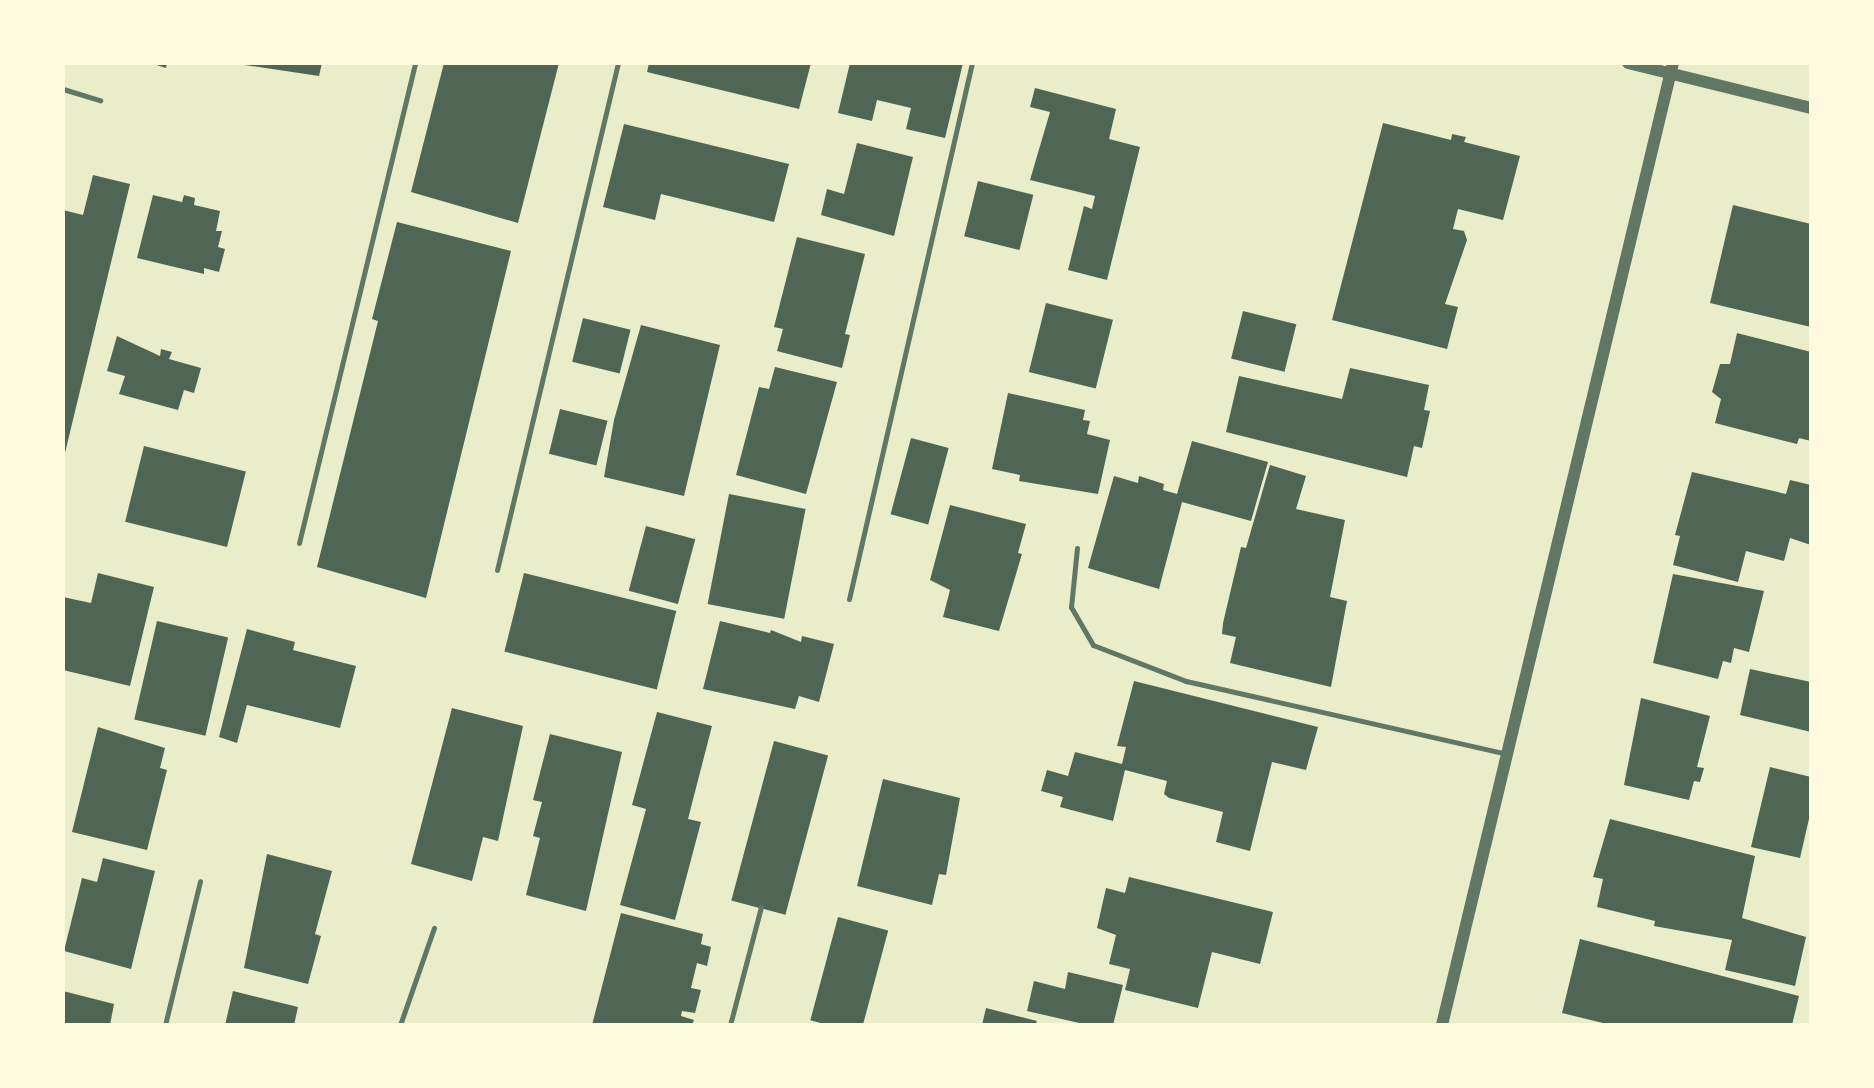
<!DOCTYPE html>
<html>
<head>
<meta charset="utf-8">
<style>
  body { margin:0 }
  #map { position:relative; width:1874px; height:1088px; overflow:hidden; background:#e9edc9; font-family:Inter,sans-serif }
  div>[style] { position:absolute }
  .building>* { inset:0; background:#4f6655; transform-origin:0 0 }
  .service>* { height:5px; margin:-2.5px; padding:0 2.5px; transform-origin:2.5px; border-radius:2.5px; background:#617663 }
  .tertiary>* { height:12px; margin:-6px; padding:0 6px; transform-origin:6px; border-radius:6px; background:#617663 }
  span { translate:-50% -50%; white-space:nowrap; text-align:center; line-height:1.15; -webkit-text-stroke:7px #fefae0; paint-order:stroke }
  .frame { position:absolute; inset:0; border:65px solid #fefae0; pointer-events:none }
</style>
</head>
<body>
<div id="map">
  <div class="building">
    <i style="clip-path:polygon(150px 63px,167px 63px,166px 68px)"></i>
    <i style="clip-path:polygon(322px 63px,319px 76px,238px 64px,238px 63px)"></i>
    <i style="clip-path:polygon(444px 63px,559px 63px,518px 223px,411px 192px)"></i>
    <i style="clip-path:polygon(649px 63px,811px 63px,799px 109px,647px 72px)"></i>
    <i style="clip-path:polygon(850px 63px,963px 63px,945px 138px,906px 129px,911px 108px,877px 100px,872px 121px,838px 113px)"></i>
    <i style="clip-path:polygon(1035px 88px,1116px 109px,1109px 139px,1140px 147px,1107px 280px,1068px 270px,1084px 206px,1092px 209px,1095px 196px,1030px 180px,1050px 112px,1030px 107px)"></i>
    <i style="clip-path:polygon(1383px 123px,1451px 140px,1452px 134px,1466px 137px,1464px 142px,1520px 156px,1503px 220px,1458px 209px,1453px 229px,1464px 231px,1467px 240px,1445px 304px,1458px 307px,1447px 349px,1332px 320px)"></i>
    <i style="clip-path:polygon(624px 124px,789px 164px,774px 222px,661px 194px,655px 220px,603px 207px)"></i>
    <i style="clip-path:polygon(857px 143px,913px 157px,894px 236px,821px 215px,827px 189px,844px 194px)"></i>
    <i style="clip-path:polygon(93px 175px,130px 184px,64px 457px,63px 210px,83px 215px)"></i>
    <i style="left:978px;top:181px;width:57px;height:57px;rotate:14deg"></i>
    <i style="clip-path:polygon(153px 195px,182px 202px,184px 195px,195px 198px,194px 205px,220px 211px,216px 231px,222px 231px,218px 247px,225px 249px,219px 272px,204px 268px,204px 274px,137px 258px)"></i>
    <i style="clip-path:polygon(1733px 205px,1811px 224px,1811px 327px,1710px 303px)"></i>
    <i style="clip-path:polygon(397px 222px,511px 251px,426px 598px,317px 567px,378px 321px,372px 319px)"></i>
    <i style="clip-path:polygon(797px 237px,865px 254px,845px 334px,850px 335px,842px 368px,777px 351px,783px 329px,774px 327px)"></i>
    <i style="left:1046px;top:303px;width:69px;height:71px;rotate:14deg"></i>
    <i style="left:1243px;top:311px;width:55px;height:49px;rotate:14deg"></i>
    <i style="left:583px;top:318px;width:49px;height:45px;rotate:14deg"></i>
    <i style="clip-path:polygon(641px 325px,720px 345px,684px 496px,604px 477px,614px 420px)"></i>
    <i style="clip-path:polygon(1737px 333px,1811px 352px,1811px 441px,1799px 438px,1797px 444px,1715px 423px,1721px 399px,1712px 392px,1720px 364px,1730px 364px)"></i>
    <i style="clip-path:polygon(117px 336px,160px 356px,161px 349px,172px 352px,169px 359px,201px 368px,194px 393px,184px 390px,178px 410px,119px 394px,125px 376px,107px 371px)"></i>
    <i style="clip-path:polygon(775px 367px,837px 382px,806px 494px,736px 475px,759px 387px,769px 389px)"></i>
    <i style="clip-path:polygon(1350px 368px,1429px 385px,1424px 410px,1430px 411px,1422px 448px,1414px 446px,1407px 477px,1226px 432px,1239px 376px,1342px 399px)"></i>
    <i style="clip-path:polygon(1008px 393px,1085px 410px,1083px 420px,1090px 421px,1087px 434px,1110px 440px,1098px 494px,1019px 481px,1020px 475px,992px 469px)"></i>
    <i style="left:560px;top:409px;width:49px;height:46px;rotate:14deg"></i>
    <i style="left:911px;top:438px;width:39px;height:79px;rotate:15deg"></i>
    <i style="clip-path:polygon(1192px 441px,1268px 462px,1251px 521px,1182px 502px,1159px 589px,1088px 568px,1114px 476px,1138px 483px,1139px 476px,1164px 484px,1163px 490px,1177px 494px)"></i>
    <i style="left:144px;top:446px;width:105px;height:78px;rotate:14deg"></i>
    <i style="clip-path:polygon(1270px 465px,1306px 476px,1296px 509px,1345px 520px,1330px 597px,1347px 601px,1331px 687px,1230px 663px,1236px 637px,1222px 634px,1223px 623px,1241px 547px,1246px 548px)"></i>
    <i style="clip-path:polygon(1692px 472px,1786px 494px,1790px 480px,1811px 485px,1811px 545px,1790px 538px,1784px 561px,1746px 551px,1738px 582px,1673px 565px,1680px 536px,1675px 535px)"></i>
    <i style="left:729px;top:494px;width:78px;height:112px;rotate:11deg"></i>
    <i style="clip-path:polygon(950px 505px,1026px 524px,1018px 553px,1022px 554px,999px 631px,943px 617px,950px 590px,930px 580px)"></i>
    <i style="left:646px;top:526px;width:51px;height:67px;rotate:15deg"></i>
    <i style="clip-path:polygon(98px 573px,154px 587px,130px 686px,63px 670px,63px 597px,91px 603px)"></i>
    <i style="left:524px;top:573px;width:157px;height:81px;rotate:14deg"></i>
    <i style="clip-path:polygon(1673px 574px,1764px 591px,1749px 652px,1734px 648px,1731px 663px,1723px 661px,1718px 679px,1653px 663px)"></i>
    <i style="left:157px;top:621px;width:73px;height:101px;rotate:13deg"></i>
    <i style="clip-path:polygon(720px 621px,770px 633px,771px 630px,801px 642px,802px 636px,834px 644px,819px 702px,799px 696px,795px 709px,703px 689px)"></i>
    <i style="clip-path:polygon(247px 629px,295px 642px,293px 650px,356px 666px,340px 728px,247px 705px,237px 743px,219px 737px)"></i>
    <i style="clip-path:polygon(1750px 669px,1811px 682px,1811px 732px,1740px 715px)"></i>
    <i style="clip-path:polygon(1134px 681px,1318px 727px,1306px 770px,1272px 762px,1250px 851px,1216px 842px,1223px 812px,1169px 798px,1164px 794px,1167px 781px,1125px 770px,1113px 821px,1060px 807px,1063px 797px,1041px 791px,1047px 770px,1068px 776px,1075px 752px,1122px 764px,1126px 747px,1117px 746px)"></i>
    <i style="clip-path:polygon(1641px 698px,1710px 716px,1697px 767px,1704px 768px,1700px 782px,1694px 781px,1689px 800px,1624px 785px)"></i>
    <i style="clip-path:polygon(452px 708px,523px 726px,498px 841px,483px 837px,472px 881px,411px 864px)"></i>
    <i style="clip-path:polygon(657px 712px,712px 726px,688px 819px,701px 822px,675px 920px,620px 905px,646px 809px,632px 805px)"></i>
    <i style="clip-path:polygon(98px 727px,165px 748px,160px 768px,167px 770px,147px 850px,72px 832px)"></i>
    <i style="clip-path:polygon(550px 734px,622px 752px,586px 911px,526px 895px,540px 838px,533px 836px,542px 802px,533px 800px)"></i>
    <i style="left:774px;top:741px;width:56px;height:165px;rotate:15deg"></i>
    <i style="clip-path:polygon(1770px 767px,1811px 777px,1811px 810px,1800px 858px,1751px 847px)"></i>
    <i style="clip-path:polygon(883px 779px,960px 798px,946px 875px,939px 874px,932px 905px,857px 886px)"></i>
    <i style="clip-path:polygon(1610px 819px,1755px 856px,1742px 918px,1806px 937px,1795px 986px,1725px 970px,1732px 940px,1654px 926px,1655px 921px,1597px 907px,1603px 879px,1593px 877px)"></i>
    <i style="clip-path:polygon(267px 854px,332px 871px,315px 934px,321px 936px,308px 984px,244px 968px)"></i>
    <i style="clip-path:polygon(103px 858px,155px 871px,131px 969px,64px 951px,82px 878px,97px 882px)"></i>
    <i style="clip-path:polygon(1129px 877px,1273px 912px,1260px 964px,1212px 952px,1198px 1008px,1125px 990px,1130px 969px,1109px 964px,1116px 935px,1097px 928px,1106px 888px,1125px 893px)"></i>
    <i style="clip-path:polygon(621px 913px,703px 934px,701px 944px,711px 947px,707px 966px,697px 963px,691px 988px,701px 990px,695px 1013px,682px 1011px,681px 1016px,694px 1020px,692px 1025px,592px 1025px)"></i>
    <i style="left:838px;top:917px;width:52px;height:107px;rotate:15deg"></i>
    <i style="clip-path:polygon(1580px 939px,1799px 996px,1792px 1025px,1611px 1025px,1562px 1013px)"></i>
    <i style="clip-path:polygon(1068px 972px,1123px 985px,1113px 1025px,1088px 1025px,1027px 1011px,1034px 981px,1065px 989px)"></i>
    <i style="clip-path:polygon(63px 991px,114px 1004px,110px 1025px,63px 1025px)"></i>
    <i style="clip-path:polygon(233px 991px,298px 1007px,294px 1025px,225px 1025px)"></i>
    <i style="clip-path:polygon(986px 1008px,1037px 1021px,1035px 1025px,982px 1025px)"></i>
  </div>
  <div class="service">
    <i style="left:63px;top:89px;width:39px;rotate:17deg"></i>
    <i style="left:299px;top:543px;width:494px;rotate:-76.4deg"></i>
    <i style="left:1077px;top:548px;width:59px;rotate:95.8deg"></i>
    <i style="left:1071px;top:607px;width:44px;rotate:59.9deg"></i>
    <i style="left:1093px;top:645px;width:100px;rotate:21.2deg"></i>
    <i style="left:1186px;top:681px;width:329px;rotate:12.8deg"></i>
    <i style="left:497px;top:570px;width:521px;rotate:-76.58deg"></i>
    <i style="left:849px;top:599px;width:550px;rotate:-77.08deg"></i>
    <i style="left:165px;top:1025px;width:148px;rotate:-76.3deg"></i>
    <i style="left:400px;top:1025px;width:103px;rotate:-70.7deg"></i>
    <i style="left:730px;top:1025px;width:122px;rotate:-75.3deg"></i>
  </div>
  <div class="tertiary">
    <i style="left:1628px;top:63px;width:188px;rotate:13.8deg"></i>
    <i style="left:1442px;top:1025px;width:989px;rotate:-76.5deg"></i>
  </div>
  <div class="frame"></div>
</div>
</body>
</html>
